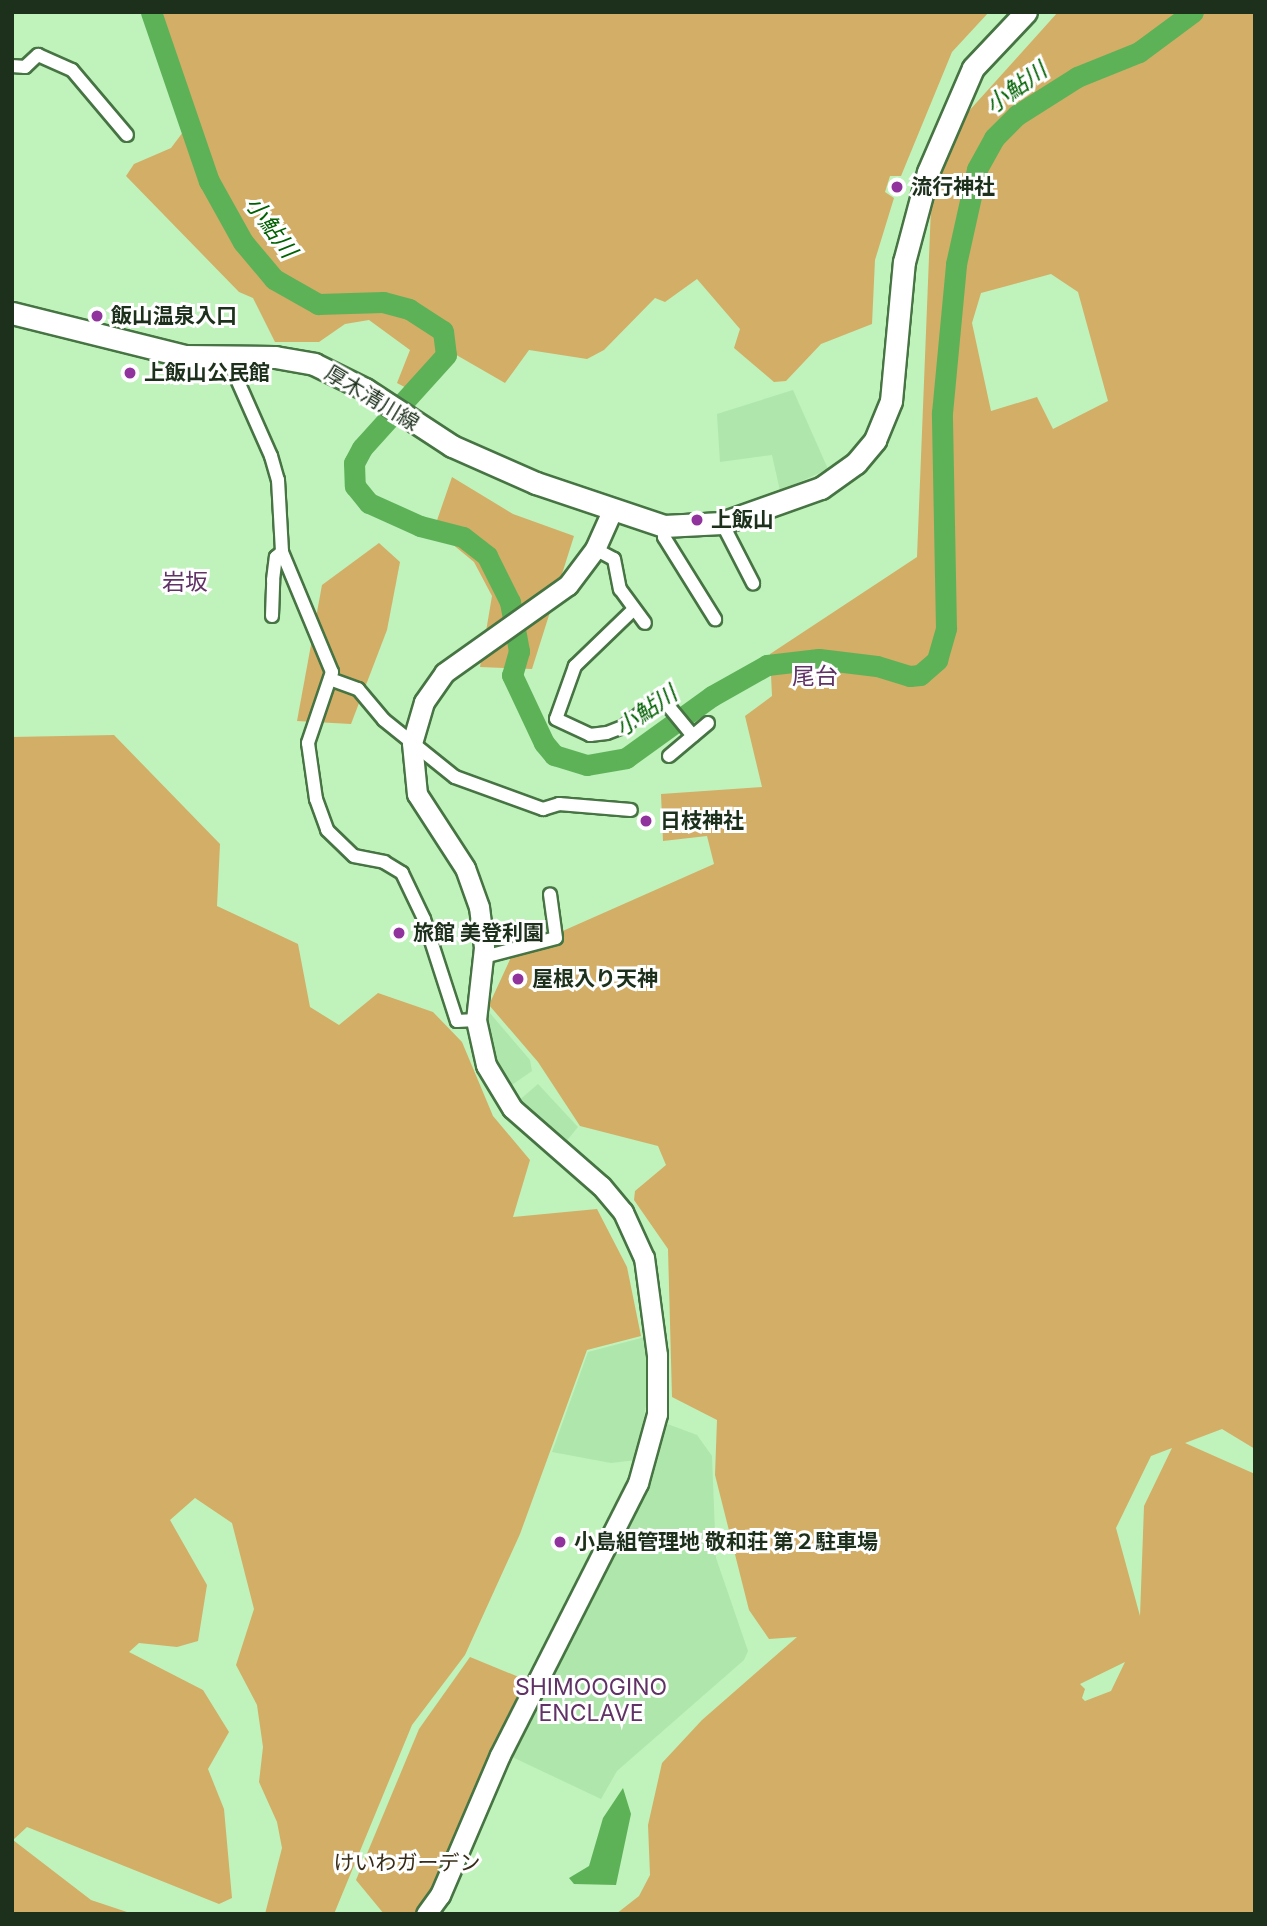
<!DOCTYPE html>
<html>
<head>
<meta charset="utf-8">
<style>
  body { margin:0 }
  #map { position:relative; width:1267px; height:1926px; overflow:hidden; background:#c0f2bb; font-family:Inter,"Noto Sans JP",sans-serif }
  div>[style] { position:absolute }
  .built>* { inset:0; background:#afe6ab }
  .green>* { inset:0; background:#d3ae67 }
  .water>* { inset:0; background:#5db258 }
  .river>* { height:21px; margin:-10.5px; padding:0 10.5px; transform-origin:10.5px; border-radius:10.5px; background:#5db258 }
  .roads { filter:drop-shadow(2px 0 #467443) drop-shadow(-2px 0 #467443) drop-shadow(0 2px #467443) drop-shadow(0 -2px #467443) }
  .street>* { height:12px; margin:-6px; padding:0 6px; transform-origin:6px; border-radius:6px; background:#fff }
  .secondary>* { height:19px; margin:-9.5px; padding:0 9.5px; transform-origin:9.5px; border-radius:9.5px; background:#fff }
  .primary>* { height:21px; margin:-10.5px; padding:0 10.5px; transform-origin:10.5px; border-radius:10.5px; background:#fff }
  .dots>* { width:19px; height:19px; translate:-50% -50%; box-sizing:border-box; border:4px solid #fff; border-radius:50% }
  span { translate:-50% -50%; white-space:nowrap; text-align:center; line-height:1.15; -webkit-text-stroke:6px #fff; paint-order:stroke }
  .poi-label { font-size:21px; color:#1c301b; font-weight:700 }
  .left { translate:0 -50%; text-align:left }
  .street-label { font-size:21px; color:#1c301b }
  .park-label { font-size:21px; color:#372c18 }
  .water-label { font-size:23px; color:#006101; font-style:italic }
  .neighbourhood-label { font-size:23px; color:#603266 }
  .frame { position:absolute; inset:0; border:14px solid #1c301b; pointer-events:none }
</style>
</head>
<body>
<div id="map">
  <div class="built">
    <i style="clip-path:polygon(793px 390px,828px 469px,780px 491px,772px 455px,720px 462px,717px 414px)"></i>
    <i style="clip-path:polygon(483px 1005px,530px 1060px,532px 1071px,506px 1089px,491px 1060px)"></i>
    <i style="clip-path:polygon(538px 1084px,578px 1127px,564px 1144px,516px 1103px)"></i>
    <i style="clip-path:polygon(645px 1337px,648px 1395px,636px 1460px,611px 1463px,552px 1452px,588px 1352px)"></i>
    <i style="clip-path:polygon(662px 1422px,697px 1435px,712px 1456px,716px 1558px,748px 1651px,744px 1660px,617px 1771px,601px 1799px,508px 1755px,651px 1474px)"></i>
  </div>
  <div class="green">
    <i style="clip-path:polygon(153px 12px,989px 12px,952px 52px,901px 176px,890px 176px,885px 192px,894px 198px,875px 260px,872px 324px,821px 344px,786px 381px,774px 382px,734px 348px,740px 329px,697px 279px,665px 302px,655px 298px,604px 350px,587px 359px,529px 350px,505px 383px,446px 349px,412px 391px,397px 383px,410px 350px,369px 320px,345px 324px,319px 342px,275px 342px,253px 298px,239px 292px,126px 176px,134px 164px,171px 148px,183px 132px,166px 84px,170px 57px)"></i>
    <i style="clip-path:polygon(evenodd,1058px 12px,1255px 12px,1255px 1449px,1222px 1429px,1185px 1443px,1255px 1474px,1255px 1914px,616px 1914px,639px 1896px,650px 1875px,648px 1825px,662px 1763px,702px 1720px,797px 1637px,769px 1639px,749px 1610px,715px 1475px,717px 1420px,672px 1397px,668px 1249px,634px 1200px,635px 1191px,666px 1165px,658px 1146px,580px 1126px,538px 1062px,489px 1005px,513px 953px,714px 864px,707px 836px,663px 841px,661px 794px,762px 787px,745px 716px,772px 696px,770px 654px,917px 557px,931px 207px,959px 122px,1058px 12px,1051px 274px,1078px 292px,1108px 401px,1053px 429px,1037px 397px,991px 411px,972px 323px,981px 293px,1051px 274px,1058px 12px,1172px 1448px,1144px 1506px,1140px 1616px,1116px 1528px,1151px 1456px,1172px 1448px,1058px 12px,1125px 1662px,1111px 1691px,1085px 1701px,1082px 1698px,1085px 1689px,1080px 1684px,1125px 1662px)"></i>
    <i style="clip-path:polygon(452px 477px,513px 514px,574px 536px,532px 669px,480px 667px,492px 596px,474px 562px,434px 529px)"></i>
    <i style="clip-path:polygon(379px 543px,400px 562px,387px 630px,351px 724px,297px 721px,322px 585px)"></i>
    <i style="clip-path:polygon(114px 735px,220px 844px,217px 906px,298px 944px,310px 1007px,339px 1025px,378px 993px,433px 1012px,462px 1042px,493px 1116px,530px 1160px,513px 1217px,597px 1209px,627px 1267px,641px 1336px,587px 1350px,520px 1534px,465px 1655px,412px 1725px,334px 1914px,265px 1914px,282px 1848px,277px 1822px,259px 1782px,263px 1747px,257px 1705px,236px 1665px,254px 1609px,232px 1523px,195px 1498px,170px 1520px,207px 1585px,198px 1641px,177px 1647px,139px 1643px,129px 1652px,203px 1690px,229px 1732px,208px 1769px,224px 1809px,232px 1898px,219px 1904px,27px 1827px,13px 1840px,91px 1900px,133px 1914px,12px 1914px,12px 737px)"></i>
    <i style="clip-path:polygon(470px 1657px,531px 1682px,440px 1885px,420px 1914px,384px 1914px,356px 1880px,419px 1729px)"></i>
  </div>
  <div class="water">
    <i style="clip-path:polygon(623px 1788px,631px 1814px,616px 1885px,574px 1884px,569px 1878px,589px 1866px,603px 1818px)"></i>
  </div>
  <div class="river">
    <i style="left:151px;top:12px;width:179px;rotate:71.1deg"></i>
    <i style="left:209px;top:181px;width:70px;rotate:60.9deg"></i>
    <i style="left:243px;top:242px;width:48px;rotate:50deg"></i>
    <i style="left:274px;top:279px;width:51px;rotate:29.6deg"></i>
    <i style="left:318px;top:304px;width:65px;rotate:-1.8deg"></i>
    <i style="left:383px;top:302px;width:27px;rotate:15deg"></i>
    <i style="left:409px;top:309px;width:40px;rotate:32.9deg"></i>
    <i style="left:443px;top:331px;width:24px;rotate:83deg"></i>
    <i style="left:446px;top:355px;width:125px;rotate:132.1deg"></i>
    <i style="left:362px;top:448px;width:17px;rotate:118deg"></i>
    <i style="left:354px;top:463px;width:23px;rotate:88deg"></i>
    <i style="left:355px;top:486px;width:22px;rotate:51deg"></i>
    <i style="left:369px;top:503px;width:56px;rotate:24.3deg"></i>
    <i style="left:420px;top:526px;width:44px;rotate:14.3deg"></i>
    <i style="left:463px;top:537px;width:31px;rotate:38deg"></i>
    <i style="left:487px;top:556px;width:51px;rotate:63.4deg"></i>
    <i style="left:510px;top:602px;width:50px;rotate:79.6deg"></i>
    <i style="left:519px;top:651px;width:25px;rotate:106deg"></i>
    <i style="left:512px;top:675px;width:75px;rotate:64.8deg"></i>
    <i style="left:544px;top:743px;width:16px;rotate:50deg"></i>
    <i style="left:554px;top:755px;width:34px;rotate:17deg"></i>
    <i style="left:587px;top:765px;width:40px;rotate:-10deg"></i>
    <i style="left:626px;top:758px;width:106px;rotate:-35.8deg"></i>
    <i style="left:712px;top:696px;width:63px;rotate:-29.4deg"></i>
    <i style="left:767px;top:665px;width:52px;rotate:-6.6deg"></i>
    <i style="left:819px;top:659px;width:58px;rotate:6.9deg"></i>
    <i style="left:877px;top:666px;width:34px;rotate:17deg"></i>
    <i style="left:910px;top:676px;width:10px;rotate:-6deg"></i>
    <i style="left:920px;top:675px;width:23px;rotate:-41deg"></i>
    <i style="left:937px;top:660px;width:33px;rotate:-74deg"></i>
    <i style="left:946px;top:628px;width:215px;rotate:-91.1deg"></i>
    <i style="left:942px;top:413px;width:150px;rotate:-84.6deg"></i>
    <i style="left:956px;top:264px;width:97px;rotate:-77.5deg"></i>
    <i style="left:977px;top:169px;width:35px;rotate:-61deg"></i>
    <i style="left:994px;top:138px;width:33px;rotate:-45deg"></i>
    <i style="left:1017px;top:115px;width:71px;rotate:-32.3deg"></i>
    <i style="left:1077px;top:77px;width:67px;rotate:-22deg"></i>
    <i style="left:1139px;top:52px;width:67px;rotate:-36.5deg"></i>
  </div>
  <div class="roads">
    <div class="street">
      <i style="left:12px;top:66px;width:13px;rotate:4deg"></i>
      <i style="left:25px;top:67px;width:18px;rotate:-43deg"></i>
      <i style="left:38px;top:55px;width:37px;rotate:24deg"></i>
      <i style="left:72px;top:70px;width:85px;rotate:49.8deg"></i>
      <i style="left:228px;top:359px;width:106px;rotate:66.1deg"></i>
      <i style="left:271px;top:456px;width:25px;rotate:74deg"></i>
      <i style="left:278px;top:480px;width:72px;rotate:86.8deg"></i>
      <i style="left:282px;top:552px;width:130px;rotate:67.4deg"></i>
      <i style="left:332px;top:672px;width:75px;rotate:108.7deg"></i>
      <i style="left:308px;top:743px;width:57px;rotate:81.9deg"></i>
      <i style="left:316px;top:799px;width:33px;rotate:70deg"></i>
      <i style="left:327px;top:830px;width:37px;rotate:44deg"></i>
      <i style="left:354px;top:856px;width:31px;rotate:11deg"></i>
      <i style="left:384px;top:862px;width:21px;rotate:31deg"></i>
      <i style="left:402px;top:873px;width:51px;rotate:64.4deg"></i>
      <i style="left:424px;top:919px;width:107px;rotate:72.1deg"></i>
      <i style="left:457px;top:1021px;width:19px;rotate:-3deg"></i>
      <i style="left:722px;top:523px;width:68px;rotate:62.7deg"></i>
      <i style="left:664px;top:526px;width:11px;rotate:90deg"></i>
      <i style="left:664px;top:537px;width:97px;rotate:58.1deg"></i>
      <i style="left:595px;top:549px;width:21px;rotate:28deg"></i>
      <i style="left:614px;top:559px;width:31px;rotate:79deg"></i>
      <i style="left:620px;top:589px;width:42px;rotate:53.7deg"></i>
      <i style="left:633px;top:610px;width:81px;rotate:136deg"></i>
      <i style="left:575px;top:666px;width:56px;rotate:109.7deg"></i>
      <i style="left:556px;top:719px;width:38px;rotate:25deg"></i>
      <i style="left:590px;top:735px;width:17px;rotate:-7deg"></i>
      <i style="left:607px;top:733px;width:17px;rotate:-21deg"></i>
      <i style="left:623px;top:727px;width:52px;rotate:-38deg"></i>
      <i style="left:272px;top:616px;width:36px;rotate:-88deg"></i>
      <i style="left:273px;top:580px;width:23px;rotate:-83deg"></i>
      <i style="left:276px;top:557px;width:8px;rotate:-40deg"></i>
      <i style="left:330px;top:679px;width:30px;rotate:20deg"></i>
      <i style="left:358px;top:689px;width:40px;rotate:50deg"></i>
      <i style="left:384px;top:720px;width:91px;rotate:38.8deg"></i>
      <i style="left:455px;top:777px;width:94px;rotate:20deg"></i>
      <i style="left:543px;top:809px;width:17px;rotate:-17deg"></i>
      <i style="left:559px;top:804px;width:72px;rotate:4.8deg"></i>
      <i style="left:661px;top:697px;width:50px;rotate:50.6deg"></i>
      <i style="left:669px;top:756px;width:51px;rotate:-40.2deg"></i>
      <i style="left:484px;top:957px;width:74px;rotate:-14.8deg"></i>
      <i style="left:556px;top:938px;width:44px;rotate:-97.8deg"></i>
    </div>
    <div class="secondary">
      <i style="left:426px;top:1914px;width:24px;rotate:-54deg"></i>
      <i style="left:440px;top:1895px;width:152px;rotate:-66.8deg"></i>
      <i style="left:500px;top:1755px;width:305px;rotate:-63.1deg"></i>
      <i style="left:638px;top:1483px;width:72px;rotate:-74.6deg"></i>
      <i style="left:657px;top:1414px;width:59px;rotate:-90deg"></i>
      <i style="left:657px;top:1355px;width:98px;rotate:-97.6deg"></i>
      <i style="left:644px;top:1258px;width:51px;rotate:-114.5deg"></i>
      <i style="left:623px;top:1212px;width:34px;rotate:-130deg"></i>
      <i style="left:601px;top:1186px;width:118px;rotate:-138.8deg"></i>
      <i style="left:512px;top:1108px;width:50px;rotate:-121.2deg"></i>
      <i style="left:486px;top:1065px;width:46px;rotate:-102.5deg"></i>
      <i style="left:476px;top:1020px;width:73px;rotate:-83.7deg"></i>
      <i style="left:484px;top:947px;width:40px;rotate:-97.1deg"></i>
      <i style="left:479px;top:907px;width:41px;rotate:-109.7deg"></i>
      <i style="left:465px;top:868px;width:88px;rotate:-123deg"></i>
      <i style="left:417px;top:794px;width:51px;rotate:-95.6deg"></i>
      <i style="left:412px;top:743px;width:43px;rotate:-73.7deg"></i>
      <i style="left:424px;top:702px;width:35px;rotate:-55deg"></i>
      <i style="left:444px;top:673px;width:152px;rotate:-35.4deg"></i>
      <i style="left:568px;top:585px;width:45px;rotate:-53.1deg"></i>
      <i style="left:595px;top:549px;width:42px;rotate:-65.9deg"></i>
    </div>
    <div class="primary">
      <i style="left:12px;top:313px;width:178px;rotate:14deg"></i>
      <i style="left:185px;top:356px;width:90px;rotate:0.6deg"></i>
      <i style="left:275px;top:357px;width:40px;rotate:10deg"></i>
      <i style="left:314px;top:364px;width:57px;rotate:26.1deg"></i>
      <i style="left:365px;top:389px;width:104px;rotate:33.2deg"></i>
      <i style="left:452px;top:446px;width:92px;rotate:23.8deg"></i>
      <i style="left:536px;top:483px;width:135px;rotate:18.6deg"></i>
      <i style="left:664px;top:526px;width:58px;rotate:-3deg"></i>
      <i style="left:722px;top:523px;width:105px;rotate:-19.5deg"></i>
      <i style="left:821px;top:488px;width:43px;rotate:-35.5deg"></i>
      <i style="left:856px;top:463px;width:30px;rotate:-50deg"></i>
      <i style="left:875px;top:440px;width:42px;rotate:-67.7deg"></i>
      <i style="left:891px;top:401px;width:140px;rotate:-84.7deg"></i>
      <i style="left:904px;top:262px;width:93px;rotate:-75.1deg"></i>
      <i style="left:928px;top:172px;width:113px;rotate:-66.6deg"></i>
      <i style="left:973px;top:68px;width:77px;rotate:-46.6deg"></i>
    </div>
  </div>
  <div class="dots">
    <i style="left:897px;top:187px;background:#91339d"></i>
    <i style="left:97px;top:316px;background:#91339d"></i>
    <i style="left:130px;top:373px;background:#91339d"></i>
    <i style="left:697px;top:520px;background:#91339d"></i>
    <i style="left:646px;top:821px;background:#91339d"></i>
    <i style="left:399px;top:933px;background:#91339d"></i>
    <i style="left:518px;top:979px;background:#91339d"></i>
    <i style="left:560px;top:1542px;background:#91339d"></i>
  </div>
  <div class="poi-label">
    <span class="left" style="left:911px;top:187px">流行神社</span>
    <span class="left" style="left:111px;top:316px">飯山温泉入口</span>
    <span class="left" style="left:144px;top:373px">上飯山公民館</span>
    <span class="left" style="left:711px;top:520px">上飯山</span>
    <span class="left" style="left:660px;top:821px">日枝神社</span>
    <span class="left" style="left:413px;top:933px">旅館 美登利園</span>
    <span class="left" style="left:532px;top:979px">屋根入り天神</span>
    <span class="left" style="left:574px;top:1542px">小島組管理地 敬和荘 第２駐車場</span>
  </div>
  <div class="street-label">
    <span style="left:372px;top:398px;rotate:31deg">厚木清川線</span>
  </div>
  <div class="park-label">
    <span style="left:407px;top:1863px">けいわガーデン</span>
  </div>
  <div class="water-label">
    <span style="left:1016px;top:88px;rotate:-36deg">小鮎川</span>
    <span style="left:271px;top:227px;rotate:54deg">小鮎川</span>
    <span style="left:646px;top:711px;rotate:-35deg">小鮎川</span>
  </div>
  <div class="neighbourhood-label">
    <span style="left:185px;top:582px">岩坂</span>
    <span style="left:815px;top:676px">尾台</span>
    <span style="left:591px;top:1700px">SHIMOOGINO<br>ENCLAVE</span>
  </div>
  <div class="frame"></div>
</div>
</body>
</html>
